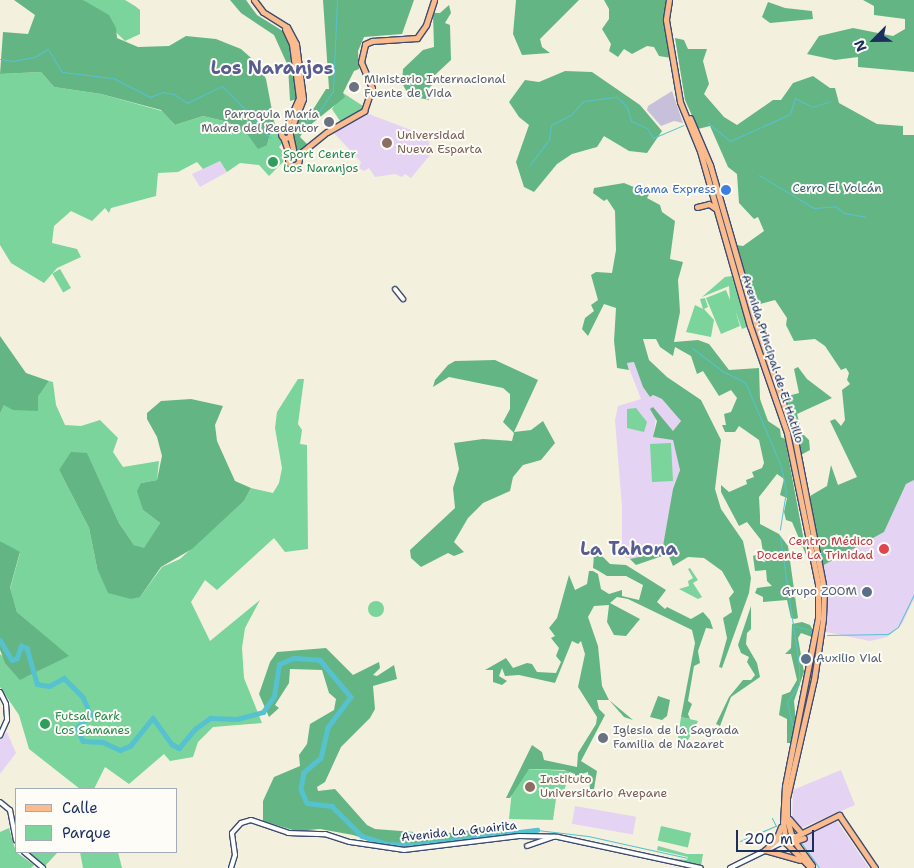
<!DOCTYPE html>
<html>
<head>
<meta charset="utf-8">
<style>
  body { margin:0 }
  #map { position:relative; width:914px; height:868px; overflow:hidden; background:#f4f0de; font-family:"Shantell Sans",sans-serif }
  div>[style] { position:absolute }
  .built>* { inset:0; background:#e4d3f2; transform-origin:0 0 }
  .industrial>* { inset:0; background:#c6c0da }
  .green>* { inset:0; background:#7ad49b; transform-origin:0 0 }
  .round { border-radius:50% }
  .forest>* { inset:0; background:#63b683 }
  .stream>* { height:1px; margin:-0.5px; padding:0 0.5px; transform-origin:0.5px; border-radius:0.5px; background:#56c2d0 }
  .river>* { height:4.5px; margin:-2.25px; padding:0 2.25px; transform-origin:2.25px; border-radius:2.25px; background:#56c2d0 }
  .roads { filter:drop-shadow(1px 0 #3c4c71) drop-shadow(-1px 0 #3c4c71) drop-shadow(0 1px #3c4c71) drop-shadow(0 -1px #3c4c71) }
  .minor>* { height:4px; margin:-2px; padding:0 2px; transform-origin:2px; border-radius:2px; background:#fff }
  .major>* { height:5px; margin:-2.5px; padding:0 2.5px; transform-origin:2.5px; border-radius:2.5px; background:#fbbb8d }
  .major>.ring { margin:-2.5px; padding:0; box-sizing:content-box; background:none; border:5px solid #fbbb8d; border-radius:50% }
  .dots>* { width:14px; height:14px; translate:-50% -50%; box-sizing:border-box; border:2px solid #fdfcf7; border-radius:50% }
  span { translate:-50% -50%; white-space:nowrap; text-align:center; line-height:1.15; -webkit-text-stroke:4px #fdfcf7; paint-order:stroke }
  .worship-label { font-size:12px; color:#5b616d }
  .left { translate:0 -50%; text-align:left }
  .right { translate:-100% -50%; text-align:right }
  .education-label { font-size:12px; color:#785e54 }
  .leisure-label { font-size:12px; color:#27864d }
  .park-label { font-size:12px; color:#386170 }
  .shop-label { font-size:12px; color:#366cbe }
  .street-label { font-size:12px; color:#1b2f5e }
  .health-label { font-size:12px; color:#be3a42 }
  .service-label { font-size:12px; color:#4e5e75 }
  .district-label { font-size:18px; color:#585d91; font-weight:700 }
  .legend { position:absolute; left:15px; top:788px; width:162px; height:65px; box-sizing:border-box; background:#fdfcf7; border:1px solid #a3aaba; margin:0; padding:6px 9px; list-style:none; font-size:15px; color:#1b2f5e }
  .legend li { display:flex; align-items:center; gap:10px; height:25px }
  .legend b { width:25px; border:1px solid #a3aaba }
  .north { position:absolute; left:849px; top:15px; width:50px; height:50px; -webkit-text-stroke:4px #fdfcf7; paint-order:stroke; rotate:247deg; font-size:14px; font-weight:700; line-height:20px; text-align:center; color:#1b2f5e }
  .north::after { content:''; display:block; margin:auto; width:18px; height:22px; background:#1b2f5e; clip-path:polygon(50% 0,100% 100%,50% 72%,0 100%) }
  .scale { position:absolute; left:736px; top:830px; width:78px; height:22px; box-sizing:border-box; border:2px solid #1b2f5e; border-top:0; padding-left:6px; font-size:15px; line-height:18px; white-space:nowrap; color:#1b2f5e; -webkit-text-stroke:4px #fdfcf7; paint-order:stroke }
</style>
</head>
<body>
<div id="map">
  <div class="built">
    <i style="clip-path:polygon(366px 113px,419px 133px,429px 141px,430px 155px,411px 178px,405px 174px,402px 177px,395px 174px,375px 177px,369px 168px,364px 171px,359px 168px,361px 162px,334px 133px)"></i>
    <i style="clip-path:polygon(220px 161px,227px 172px,200px 187px,192px 174px)"></i>
    <i style="clip-path:polygon(635px 362px,643px 387px,650px 397px,652px 395px,662px 399px,681px 421px,673px 431px,656px 416px,654px 434px,673px 440px,681px 463px,663px 546px,657px 553px,630px 559px,625px 557px,622px 546px,622px 507px,615px 420px,618px 406px,641px 399px,627px 363px)"></i>
    <i style="clip-path:polygon(914px 480px,914px 599px,902px 624px,887px 637px,870px 641px,826px 632px,828px 596px,822px 566px,884px 532px,906px 484px)"></i>
    <i style="clip-path:polygon(7px 732px,16px 753px,0 774px,0 739px)"></i>
    <i style="clip-path:polygon(841px 770px,855px 805px,799px 829px,792px 821px,793px 790px)"></i>
    <i style="left:575px;top:806px;width:62px;height:18px;rotate:10deg"></i>
    <i style="clip-path:polygon(836px 820px,837px 821px,869px 868px,819px 868px,799px 836px)"></i>
  </div>
  <div class="industrial">
    <i style="clip-path:polygon(672px 91px,683px 123px,674px 121px,661px 126px,647px 110px,648px 106px)"></i>
  </div>
  <div class="green">
    <i style="clip-path:polygon(83px 0,125px 0,135px 6px,140px 10px,140px 34px,125px 41px)"></i>
    <i style="clip-path:polygon(41px 72px,54px 87px,101px 94px,162px 111px,175px 125px,203px 116px,228px 122px,267px 145px,274px 121px,283px 142px,279px 147px,284px 153px,283px 162px,269px 176px,259px 165px,240px 163px,227px 172px,220px 161px,203px 169px,197px 162px,178px 172px,158px 173px,156px 196px,111px 208px,109px 213px,105px 208px,92px 221px,71px 211px,54px 226px,52px 243px,77px 249px,81px 257px,57px 268px,44px 283px,11px 263px,0 245px,0 74px)"></i>
    <i style="clip-path:polygon(343px 93px,363px 106px,359px 115px,342px 124px,332px 109px)"></i>
    <i style="left:60px;top:269px;width:22px;height:9px;rotate:60deg"></i>
    <i style="clip-path:polygon(732px 276px,747px 327px,742px 329px,735px 310px,740px 326px,721px 334px,706px 298px,726px 290px,730px 300px,729px 286px,702px 297px,725px 277px)"></i>
    <i style="clip-path:polygon(705px 298px,708px 307px,704px 309px,714px 320px,711px 337px,686px 332px,695px 305px,703px 309px,700px 299px)"></i>
    <i style="clip-path:polygon(298px 379px,304px 379px,298px 424px,302px 430px,300px 444px,307px 445px,308px 549px,285px 552px,274px 538px,217px 590px,205px 580px,191px 602px,210px 641px,260px 600px,245px 628px,242px 648px,244px 678px,262px 723px,213px 727px,198px 742px,193px 757px,170px 761px,164px 754px,129px 784px,105px 767px,94px 789px,80px 789px,29px 749px,19px 715px,0 687px,0 654px,26px 677px,68px 656px,17px 612px,10px 589px,20px 553px,0 541px,0 414px,4px 405px,38px 397px,49px 381px,53px 382px,56px 405px,65px 425px,81px 426px,100px 420px,118px 438px,113px 452px,123px 467px,159px 461px,157px 480px,141px 483px,143px 510px,160px 523px,144px 549px,134px 545px,119px 523px,87px 454px,59px 470px,89px 528px,97px 568px,140px 597px,162px 567px,180px 559px,244px 501px,251px 488px,273px 493px,279px 483px,282px 468px,275px 428px,277px 412px)"></i>
    <i style="clip-path:polygon(636px 408px,647px 422px,644px 432px,627px 428px,627px 409px)"></i>
    <i style="left:671px;top:443px;width:38px;height:21px;rotate:87deg"></i>
    <i style="clip-path:polygon(690px 568px,698px 580px,693px 583px,702px 597px,698px 599px,679px 589px,689px 586px,688px 581px,693px 578px,688px 569px)"></i>
    <i class="round" style="left:368px;top:601px;width:16px;height:16px"></i>
    <i style="clip-path:polygon(681px 717px,698px 721px,688px 740px,677px 745px)"></i>
    <i style="clip-path:polygon(524px 769px,570px 771px,565px 788px,556px 799px,553px 820px,509px 819px,512px 790px)"></i>
    <i style="left:661px;top:826px;width:31px;height:15px;rotate:13deg"></i>
    <i style="clip-path:polygon(9px 828px,16px 852px,34px 865px,31px 868px,0 868px,0 832px)"></i>
    <i style="clip-path:polygon(658px 846px,687px 854px,703px 854px,701px 866px,656px 857px,687px 860px,688px 857px,657px 850px)"></i>
    <i style="clip-path:polygon(27px 852px,58px 852px,44px 867px)"></i>
    <i style="clip-path:polygon(80px 852px,118px 852px,122px 868px,83px 868px)"></i>
  </div>
  <div class="forest">
    <i style="clip-path:polygon(14px 0,83px 0,109px 15px,116px 28px,117px 38px,138px 47px,169px 46px,186px 36px,216px 39px,241px 49px,257px 63px,266px 79px,274px 121px,267px 145px,258px 149px,248px 135px,228px 122px,203px 116px,175px 125px,161px 110px,101px 94px,54px 87px,41px 72px,0 74px,3px 32px,28px 34px,35px 15px)"></i>
    <i style="clip-path:polygon(230px 0,246px 0,257px 15px,286px 33px,290px 44px,297px 99px,290px 101px,288px 66px,274px 35px,241px 13px)"></i>
    <i style="clip-path:polygon(323px 0,414px 0,402px 34px,364px 37px,358px 51px,359px 69px,354px 71px,343px 93px,345px 97px,304px 130px,300px 137px,308px 145px,297px 153px,292px 135px,302px 113px,314px 108px,326px 89px,329px 89px)"></i>
    <i style="clip-path:polygon(516px 0,579px 0,540px 39px,542px 47px,550px 53px,522px 55px,513px 34px)"></i>
    <i style="clip-path:polygon(604px 0,668px 0,664px 18px,671px 58px,659px 56px,654px 47px,647px 46px,632px 54px,624px 49px,618px 57px,609px 51px,611px 44px,602px 29px,609px 19px,609px 9px)"></i>
    <i style="clip-path:polygon(863px 0,914px 0,914px 72px,858px 67px,858px 57px,835px 60px,807px 54px,819px 36px,853px 28px,893px 36px,905px 29px,905px 19px,874px 15px,874px 6px)"></i>
    <i style="clip-path:polygon(768px 2px,785px 8px,812px 11px,813px 19px,770px 23px,762px 17px)"></i>
    <i style="clip-path:polygon(449px 5px,451px 13px,445px 23px,450px 25px,451px 60px,435px 75px,433px 84px,427px 90px,429px 100px,415px 97px,408px 94px,402px 83px,403px 69px,423px 50px,434px 47px,433px 13px,440px 13px)"></i>
    <i style="clip-path:polygon(675px 38px,684px 40px,688px 49px,707px 49px,703px 61px,709px 84px,704px 94px,724px 117px,737px 125px,773px 100px,781px 100px,793px 83px,813px 76px,830px 88px,835px 88px,839px 103px,877px 124px,903px 126px,903px 135px,914px 135px,914px 480px,906px 484px,884px 532px,822px 566px,810px 496px,827px 486px,831px 465px,838px 485px,857px 477px,830px 421px,835px 419px,841px 426px,845px 420px,842px 390px,850px 384px,847px 380px,849px 373px,846px 368px,841px 370px,825px 346px,815px 339px,794px 341px,786px 325px,787px 318px,775px 300px,756px 305px,751px 295px,736px 245px,743px 246px,764px 231px,758px 217px,754px 219px,739px 203px,737px 174px,728px 167px,710px 126px,698px 129px,685px 100px)"></i>
    <i style="clip-path:polygon(565px 71px,592px 72px,640px 105px,662px 131px,647px 153px,629px 151px,604px 136px,597px 147px,572px 154px,557px 164px,534px 192px,524px 187px,516px 162px,529px 125px,519px 117px,509px 102px,525px 80px,539px 82px)"></i>
    <i style="clip-path:polygon(624px 183px,641px 190px,648px 187px,651px 191px,647px 198px,660px 205px,662px 212px,675px 221px,670px 259px,683px 262px,678px 280px,680px 312px,674px 342px,698px 340px,709px 344px,729px 370px,759px 368px,760px 399px,768px 421px,780px 429px,781px 437px,785px 439px,807px 557px,792px 522px,786px 520px,784px 512px,787px 498px,780px 495px,784px 479px,777px 474px,759px 497px,760px 516px,760px 524px,779px 534px,788px 546px,798px 618px,795px 619px,791px 618px,787px 600px,763px 602px,763px 597px,755px 593px,757px 588px,772px 586px,767px 581px,766px 570px,755px 571px,753px 556px,763px 552px,761px 540px,747px 522px,739px 526px,721px 492px,721px 485px,729px 492px,747px 484px,746px 480px,754px 477px,752px 472px,762px 468px,764px 463px,759px 440px,739px 426px,735px 432px,725px 432px,722px 425px,726px 425px,724px 414px,731px 412px,737px 398px,731px 390px,719px 396px,703px 371px,697px 374px,691px 356px,675px 347px,673px 356px,660px 347px,656px 339px,643px 339px,649px 360px,667px 377px,701px 400px,721px 440px,715px 489px,721px 509px,743px 541px,751px 578px,749px 593px,722px 668px,719px 667px,727px 638px,723px 618px,732px 612px,729px 598px,734px 592px,722px 571px,704px 558px,688px 557px,673px 566px,668px 554px,636px 565px,630px 559px,657px 553px,663px 546px,673px 489px,680px 470px,673px 440px,653px 437px,657px 421px,650px 409px,653px 407px,673px 431px,681px 421px,662px 399px,653px 395px,650px 397px,643px 387px,634px 362px,627px 363px,629px 370px,617px 368px,614px 341px,616px 308px,604px 304px,588px 336px,582px 329px,585px 318px,594px 311px,591px 305px,598px 300px,591px 275px,596px 272px,612px 273px,616px 250px,615px 211px,607px 199px,604px 201px,593px 193px,594px 188px)"></i>
    <i style="clip-path:polygon(0 336px,26px 373px,49px 381px,38px 397px,38px 411px,13px 410px,4px 405px,0 414px)"></i>
    <i style="clip-path:polygon(495px 360px,538px 380px,514px 432px,531px 430px,543px 421px,555px 443px,541px 460px,523px 465px,513px 477px,510px 491px,483px 503px,468px 518px,454px 542px,464px 552px,454px 556px,448px 553px,421px 567px,411px 558px,410px 550px,455px 508px,453px 488px,459px 469px,454px 443px,483px 439px,512px 441px,514px 433px,503px 422px,510px 409px,510px 394px,503px 388px,449px 377px,433px 387px,435px 380px,448px 365px,455px 361px)"></i>
    <i style="clip-path:polygon(798px 367px,807px 379px,832px 398px,797px 414px,802px 433px,809px 440px,810px 450px,801px 455px,784px 397px,799px 393px,794px 369px)"></i>
    <i style="clip-path:polygon(191px 399px,223px 406px,215px 425px,217px 441px,235px 481px,251px 488px,244px 501px,192px 549px,161px 567px,140px 597px,131px 599px,108px 593px,97px 568px,89px 528px,59px 470px,71px 452px,87px 453px,119px 523px,134px 545px,144px 548px,160px 523px,143px 510px,137px 491px,141px 483px,157px 480px,162px 456px,157px 437px,147px 419px,147px 413px,161px 401px)"></i>
    <i style="clip-path:polygon(0 541px,20px 552px,10px 588px,17px 612px,69px 656px,20px 680px,5px 663px,0 650px)"></i>
    <i style="clip-path:polygon(594px 554px,602px 556px,610px 564px,626px 565px,666px 590px,657px 602px,665px 609px,667px 607px,691px 619px,703px 612px,710px 620px,713px 629px,706px 628px,698px 651px,700px 663px,694px 666px,688px 701px,692px 704px,688px 714px,690px 719px,681px 717px,695px 643px,692px 630px,628px 599px,617px 597px,610px 603px,640px 619px,626px 636px,614px 635px,607px 622px,609px 605px,594px 606px,588px 617px,598px 646px,602px 686px,609px 700px,633px 720px,624px 717px,609px 700px,597px 700px,599px 709px,605px 715px,581px 761px,597px 771px,594px 789px,590px 789px,588px 772px,579px 775px,575px 781px,575px 774px,564px 770px,529px 769px,510px 798px,506px 798px,532px 745px,542px 752px,544px 760px,577px 767px,578px 753px,596px 724px,597px 717px,578px 687px,585px 654px,581px 641px,578px 644px,572px 641px,555px 683px,519px 675px,505px 676px,502px 668px,499px 676px,507px 681px,502px 685px,493px 682px,493px 670px,485px 670px,506px 658px,513px 668px,527px 663px,532px 664px,537px 672px,556px 673px,561px 662px,556px 656px,559px 648px,551px 638px,555px 636px,549px 628px,557px 618px,569px 575px,575px 590px,587px 584px,589px 571px,593px 571px,598px 574px,601px 589px,609px 594px,622px 590px,622px 596px,639px 600px,643px 585px,626px 576px,607px 576px,597px 570px,593px 568px)"></i>
    <i style="clip-path:polygon(751px 606px,751px 629px,747px 633px,746px 644px,757px 663px,760px 677px,731px 697px,720px 726px,716px 724px,729px 697px,743px 680px,751px 680px,755px 675px,747px 662px,749px 657px,741px 653px,738px 645px)"></i>
    <i style="clip-path:polygon(802px 622px,810px 625px,813px 630px,812px 637px,801px 633px,798px 638px,804px 672px,794px 701px,796px 723px,792px 743px,787px 743px,787px 719px,779px 715px,782px 695px,790px 692px,797px 680px,791px 654px,785px 654px,791px 648px,792px 624px)"></i>
    <i style="clip-path:polygon(326px 648px,353px 675px,379px 662px,380px 668px,373px 675px,377px 676px,394px 665px,397px 679px,373px 686px,375px 709px,370px 718px,341px 747px,325px 782px,317px 787px,318px 791px,335px 789px,367px 825px,375px 829px,440px 834px,506px 826px,505px 833px,429px 845px,387px 846px,353px 835px,320px 829px,296px 831px,263px 821px,263px 801px,274px 777px,300px 766px,299px 755px,307px 744px,310px 724px,334px 710px,336px 699px,329px 693px,322px 670px,290px 669px,289px 683px,275px 705px,279px 708px,269px 717px,259px 694px,270px 662px,277px 652px)"></i>
    <i style="clip-path:polygon(658px 696px,670px 700px,667px 716px,662px 720px,650px 717px)"></i>
  </div>
  <div class="stream">
    <i style="left:0;top:59px;width:13px;rotate:9deg"></i>
    <i style="left:13px;top:61px;width:21px;rotate:-11deg"></i>
    <i style="left:34px;top:57px;width:16px;rotate:-30deg"></i>
    <i style="left:48px;top:49px;width:27px;rotate:59deg"></i>
    <i style="left:62px;top:72px;width:51px;rotate:6.7deg"></i>
    <i style="left:113px;top:78px;width:42px;rotate:27.2deg"></i>
    <i style="left:150px;top:97px;width:14px;rotate:-21deg"></i>
    <i style="left:163px;top:92px;width:11px;rotate:10deg"></i>
    <i style="left:174px;top:94px;width:16px;rotate:35deg"></i>
    <i style="left:187px;top:103px;width:39px;rotate:-26deg"></i>
    <i style="left:222px;top:86px;width:44px;rotate:45deg"></i>
    <i style="left:253px;top:117px;width:15px;rotate:62deg"></i>
    <i style="left:260px;top:130px;width:14px;rotate:34deg"></i>
    <i style="left:708px;top:123px;width:28px;rotate:39deg"></i>
    <i style="left:730px;top:141px;width:66px;rotate:-24.2deg"></i>
    <i style="left:790px;top:114px;width:17px;rotate:-73deg"></i>
    <i style="left:795px;top:98px;width:19px;rotate:28deg"></i>
    <i style="left:812px;top:107px;width:19px;rotate:-18deg"></i>
    <i style="left:294px;top:133px;width:35px;rotate:-41deg"></i>
    <i style="left:320px;top:110px;width:23px;rotate:-56deg"></i>
    <i style="left:333px;top:91px;width:91px;rotate:-87.5deg"></i>
    <i style="left:529px;top:166px;width:34px;rotate:-53deg"></i>
    <i style="left:549px;top:139px;width:14px;rotate:-82deg"></i>
    <i style="left:551px;top:125px;width:22px;rotate:-27deg"></i>
    <i style="left:571px;top:115px;width:18px;rotate:-49deg"></i>
    <i style="left:583px;top:101px;width:34px;rotate:-7deg"></i>
    <i style="left:617px;top:97px;width:14px;rotate:45deg"></i>
    <i style="left:627px;top:107px;width:15px;rotate:74deg"></i>
    <i style="left:631px;top:121px;width:17px;rotate:24deg"></i>
    <i style="left:647px;top:128px;width:12px;rotate:59deg"></i>
    <i style="left:653px;top:138px;width:33px;rotate:-23deg"></i>
    <i style="left:759px;top:175px;width:64px;rotate:31deg"></i>
    <i style="left:814px;top:208px;width:21px;rotate:-5deg"></i>
    <i style="left:835px;top:206px;width:11px;rotate:38deg"></i>
    <i style="left:844px;top:213px;width:22px;rotate:10deg"></i>
    <i style="left:692px;top:348px;width:38px;rotate:37deg"></i>
    <i style="left:722px;top:371px;width:25px;rotate:26deg"></i>
    <i style="left:745px;top:382px;width:91px;rotate:66.8deg"></i>
    <i style="left:781px;top:466px;width:25px;rotate:79deg"></i>
    <i style="left:786px;top:491px;width:39px;rotate:99deg"></i>
    <i style="left:780px;top:537px;width:129px;rotate:81.6deg"></i>
    <i style="left:799px;top:665px;width:19px;rotate:90deg"></i>
    <i style="left:799px;top:684px;width:22px;rotate:124deg"></i>
    <i style="left:787px;top:702px;width:28px;rotate:77deg"></i>
    <i style="left:793px;top:729px;width:11px;rotate:105deg"></i>
    <i style="left:795px;top:626px;width:16px;rotate:15deg"></i>
    <i style="left:827px;top:635px;width:61px;rotate:-0.9deg"></i>
    <i style="left:888px;top:634px;width:12px;rotate:-35deg"></i>
    <i style="left:898px;top:627px;width:37px;rotate:-64deg"></i>
    <i style="left:537px;top:830px;width:51px;rotate:6.7deg"></i>
    <i style="left:588px;top:836px;width:101px;rotate:12.5deg"></i>
    <i style="left:740px;top:841px;width:39px;rotate:-23deg"></i>
    <i style="left:776px;top:826px;width:9px;rotate:-117deg"></i>
    <i style="left:801px;top:842px;width:32px;rotate:55deg"></i>
  </div>
  <div class="river">
    <i style="left:0;top:640px;width:23px;rotate:59deg"></i>
    <i style="left:12px;top:660px;width:5px;rotate:-22deg"></i>
    <i style="left:17px;top:658px;width:13px;rotate:-72deg"></i>
    <i style="left:21px;top:646px;width:6px;rotate:18deg"></i>
    <i style="left:27px;top:648px;width:37px;rotate:74deg"></i>
    <i style="left:37px;top:684px;width:12px;rotate:9deg"></i>
    <i style="left:49px;top:686px;width:17px;rotate:-28deg"></i>
    <i style="left:64px;top:678px;width:27px;rotate:45deg"></i>
    <i style="left:83px;top:697px;width:20px;rotate:66deg"></i>
    <i style="left:91px;top:715px;width:19px;rotate:137deg"></i>
    <i style="left:77px;top:728px;width:14px;rotate:65deg"></i>
    <i style="left:83px;top:741px;width:20px;rotate:3deg"></i>
    <i style="left:103px;top:742px;width:19px;rotate:25deg"></i>
    <i style="left:120px;top:750px;width:11px;rotate:-22deg"></i>
    <i style="left:130px;top:746px;width:36px;rotate:-51deg"></i>
    <i style="left:153px;top:718px;width:32px;rotate:54deg"></i>
    <i style="left:172px;top:744px;width:8px;rotate:30deg"></i>
    <i style="left:179px;top:748px;width:25px;rotate:-50deg"></i>
    <i style="left:195px;top:729px;width:19px;rotate:-36deg"></i>
    <i style="left:210px;top:718px;width:27px;rotate:2deg"></i>
    <i style="left:237px;top:719px;width:27px;rotate:-15deg"></i>
    <i style="left:263px;top:712px;width:19px;rotate:-55deg"></i>
    <i style="left:274px;top:696px;width:32px;rotate:-81deg"></i>
    <i style="left:279px;top:664px;width:16px;rotate:-22deg"></i>
    <i style="left:294px;top:658px;width:26px;rotate:4deg"></i>
    <i style="left:320px;top:660px;width:48px;rotate:50deg"></i>
    <i style="left:351px;top:697px;width:39px;rotate:127deg"></i>
    <i style="left:328px;top:728px;width:31px;rotate:103deg"></i>
    <i style="left:321px;top:758px;width:23px;rotate:139deg"></i>
    <i style="left:304px;top:773px;width:16px;rotate:101deg"></i>
    <i style="left:301px;top:789px;width:15px;rotate:67deg"></i>
    <i style="left:307px;top:803px;width:25px;rotate:7deg"></i>
    <i style="left:332px;top:806px;width:42px;rotate:45deg"></i>
    <i style="left:362px;top:836px;width:26px;rotate:18deg"></i>
    <i style="left:387px;top:844px;width:27px;rotate:2deg"></i>
    <i style="left:414px;top:845px;width:124px;rotate:-7deg"></i>
  </div>
  <div class="roads">
    <div class="minor">
      <i style="left:395px;top:289px;width:13px;rotate:51deg"></i>
      <i style="left:0;top:692px;width:13px;rotate:63deg"></i>
      <i style="left:6px;top:704px;width:16px;rotate:86deg"></i>
      <i style="left:7px;top:720px;width:17px;rotate:114deg"></i>
      <i style="left:0;top:802px;width:13px;rotate:39deg"></i>
      <i style="left:10px;top:810px;width:31px;rotate:79deg"></i>
      <i style="left:527px;top:846px;width:28px;rotate:-19deg"></i>
      <i style="left:24px;top:852px;width:25px;rotate:40deg"></i>
      <i style="left:231px;top:868px;width:14px;rotate:-73deg"></i>
      <i style="left:235px;top:855px;width:22px;rotate:-98deg"></i>
      <i style="left:232px;top:833px;width:13px;rotate:-48deg"></i>
      <i style="left:241px;top:823px;width:10px;rotate:-17deg"></i>
      <i style="left:251px;top:820px;width:39px;rotate:19deg"></i>
      <i style="left:288px;top:833px;width:37px;rotate:2deg"></i>
      <i style="left:325px;top:834px;width:26px;rotate:18deg"></i>
      <i style="left:350px;top:842px;width:55px;rotate:8.4deg"></i>
      <i style="left:404px;top:850px;width:116px;rotate:-6.9deg"></i>
      <i style="left:519px;top:836px;width:39px;rotate:1deg"></i>
      <i style="left:558px;top:837px;width:146px;rotate:12.2deg"></i>
      <i style="left:730px;top:868px;width:61px;rotate:-26.1deg"></i>
    </div>
    <div class="major">
      <i style="left:254px;top:0;width:15px;rotate:53deg"></i>
      <i style="left:263px;top:12px;width:28px;rotate:32deg"></i>
      <i style="left:287px;top:27px;width:19px;rotate:62deg"></i>
      <i style="left:296px;top:44px;width:55px;rotate:82.7deg"></i>
      <i style="left:303px;top:99px;width:35px;rotate:112deg"></i>
      <i style="left:669px;top:0;width:20px;rotate:99deg"></i>
      <i style="left:666px;top:20px;width:83px;rotate:80.3deg"></i>
      <i style="left:680px;top:102px;width:53px;rotate:67.8deg"></i>
      <i style="left:700px;top:151px;width:182px;rotate:74.1deg"></i>
      <i style="left:750px;top:326px;width:113px;rotate:70.9deg"></i>
      <i style="left:787px;top:433px;width:154px;rotate:78.4deg"></i>
      <i style="left:818px;top:584px;width:34px;rotate:90deg"></i>
      <i style="left:818px;top:618px;width:171px;rotate:101.1deg"></i>
      <i style="left:785px;top:786px;width:36px;rotate:93deg"></i>
      <i style="left:783px;top:822px;width:21px;rotate:82deg"></i>
      <i style="left:786px;top:843px;width:35px;rotate:45deg"></i>
      <i style="left:285px;top:29px;width:17px;rotate:65deg"></i>
      <i style="left:292px;top:44px;width:54px;rotate:82.6deg"></i>
      <i style="left:299px;top:98px;width:34px;rotate:114deg"></i>
      <i style="left:690px;top:118px;width:51px;rotate:66.9deg"></i>
      <i style="left:710px;top:165px;width:166px;rotate:73.9deg"></i>
      <i style="left:756px;top:324px;width:117px;rotate:71.1deg"></i>
      <i style="left:794px;top:435px;width:157px;rotate:79deg"></i>
      <i style="left:824px;top:589px;width:30px;rotate:92deg"></i>
      <i style="left:823px;top:619px;width:61px;rotate:98.5deg"></i>
      <i style="left:814px;top:679px;width:122px;rotate:102.8deg"></i>
      <i style="left:787px;top:798px;width:21px;rotate:90deg"></i>
      <i style="left:787px;top:819px;width:20px;rotate:75deg"></i>
      <i style="left:792px;top:838px;width:34px;rotate:54deg"></i>
      <i class="ring" style="left:281.5px;top:129.5px;width:4px;height:4px"></i>
      <i style="left:290px;top:135px;width:19px;rotate:78deg"></i>
      <i style="left:283px;top:137px;width:20px;rotate:70deg"></i>
      <i class="ring" style="left:288.5px;top:154.5px;width:6px;height:6px"></i>
      <i style="left:297px;top:156px;width:38px;rotate:-39deg"></i>
      <i style="left:327px;top:132px;width:43px;rotate:-29.6deg"></i>
      <i style="left:364px;top:111px;width:24px;rotate:-71deg"></i>
      <i style="left:372px;top:88px;width:28px;rotate:-113deg"></i>
      <i style="left:361px;top:62px;width:18px;rotate:-77deg"></i>
      <i style="left:365px;top:44px;width:8px;rotate:-23deg"></i>
      <i style="left:372px;top:41px;width:45px;rotate:-3.8deg"></i>
      <i style="left:417px;top:38px;width:16px;rotate:-55deg"></i>
      <i style="left:426px;top:25px;width:26px;rotate:-72deg"></i>
      <i style="left:697px;top:207px;width:12px;rotate:-14deg"></i>
      <i style="left:709px;top:204px;width:7px;rotate:34deg"></i>
      <i style="left:789px;top:819px;width:18px;rotate:49deg"></i>
      <i style="left:790px;top:839px;width:55px;rotate:-26.1deg"></i>
      <i style="left:839px;top:815px;width:64px;rotate:55.8deg"></i>
      <i style="left:798px;top:840px;width:6px;rotate:-18deg"></i>
      <i style="left:765px;top:850px;width:36px;rotate:16deg"></i>
      <i style="left:765px;top:850px;width:15px;rotate:-42deg"></i>
      <i style="left:776px;top:840px;width:14px;rotate:-69deg"></i>
    </div>
  </div>
  <div class="dots">
    <i style="left:354px;top:87px;background:#6b7280"></i>
    <i style="left:329px;top:122px;background:#6b7280"></i>
    <i style="left:387px;top:143px;background:#8d6e63"></i>
    <i style="left:273px;top:162px;background:#2e9e5b"></i>
    <i style="left:726px;top:190px;background:#3f7fe0"></i>
    <i style="left:884px;top:549px;background:#e0444e"></i>
    <i style="left:867px;top:592px;background:#5c6f8a"></i>
    <i style="left:806px;top:659px;background:#5c6f8a"></i>
    <i style="left:45px;top:724px;background:#2e9e5b"></i>
    <i style="left:603px;top:738px;background:#6b7280"></i>
    <i style="left:530px;top:787px;background:#8d6e63"></i>
  </div>
  <div class="worship-label">
    <span class="left" style="left:364px;top:87px">Ministerio Internacional<br>Fuente de Vida</span>
    <span class="right" style="left:319px;top:122px">Parroquia María<br>Madre del Redentor</span>
    <span class="left" style="left:613px;top:738px">Iglesia de la Sagrada<br>Familia de Nazaret</span>
  </div>
  <div class="education-label">
    <span class="left" style="left:397px;top:143px">Universidad<br>Nueva Esparta</span>
    <span class="left" style="left:540px;top:787px">Instituto<br>Universitario Avepane</span>
  </div>
  <div class="leisure-label">
    <span class="left" style="left:283px;top:162px">Sport Center<br>Los Naranjos</span>
    <span class="left" style="left:55px;top:724px">Futsal Park<br>Los Samanes</span>
  </div>
  <div class="park-label">
    <span style="left:837px;top:189px">Cerro El Volcán</span>
  </div>
  <div class="shop-label">
    <span class="right" style="left:716px;top:190px">Gama Express</span>
  </div>
  <div class="street-label">
    <span style="left:772px;top:359px;rotate:72deg">Avenida Principal de El Hatillo</span>
    <span style="left:459px;top:832px;rotate:-6deg">Avenida La Guairita</span>
  </div>
  <div class="health-label">
    <span class="right" style="left:873px;top:549px">Centro Médico<br>Docente La Trinidad</span>
  </div>
  <div class="service-label">
    <span class="right" style="left:857px;top:592px">Grupo ZOOM</span>
    <span class="left" style="left:816px;top:659px">Auxilio Vial</span>
  </div>
  <div class="district-label">
    <span style="left:272px;top:68px">Los Naranjos</span>
    <span style="left:629px;top:549px">La Tahona</span>
  </div>
  <ul class="legend">
  <li><b style="height:6px;background:#fbbb8d"></b>Calle</li>
  <li><b style="height:14px;background:#7ad49b"></b>Parque</li>
  </ul>
  <div class="north">N</div>
  <div class="scale">200 m</div>
</div>
</body>
</html>
